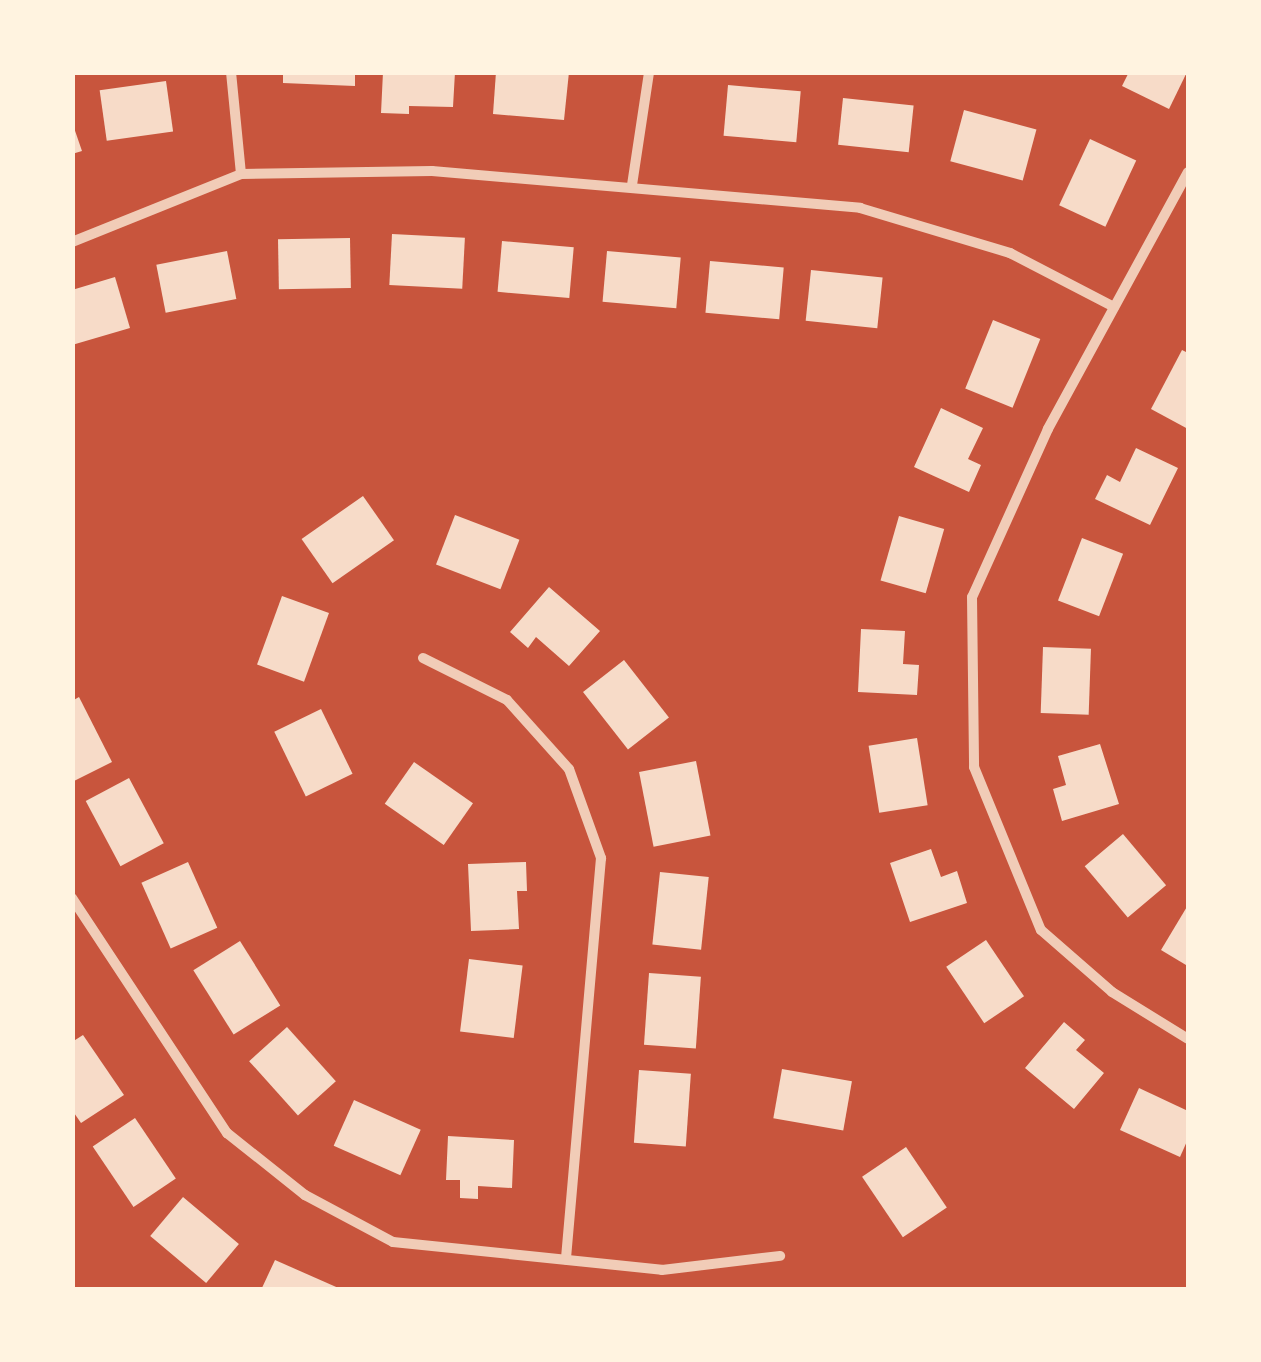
<!DOCTYPE html>
<html>
<head>
<meta charset="utf-8">
<style>
  body { margin:0 }
  #map { position:relative; width:1261px; height:1362px; overflow:hidden; background:#c8553d; font-family:"Roboto Condensed",sans-serif }
  div>[style] { position:absolute }
  .building>* { inset:0; background:#f7dbc8; transform-origin:0 0 }
  .minor>* { height:10px; margin:-5px; padding:0 5px; transform-origin:5px; border-radius:5px; background:#f1ccb7 }
  span { translate:-50% -50%; white-space:nowrap; text-align:center; line-height:1.15; -webkit-text-stroke:10px #fff3e0; paint-order:stroke }
  .frame { position:absolute; inset:0; border:75px solid #fff3e0; pointer-events:none }
</style>
</head>
<body>
<div id="map">
  <div class="building">
    <i style="clip-path:polygon(283px 72px,355px 72px,355px 86px,283px 83px)"></i>
    <i style="clip-path:polygon(383px 72px,455px 72px,453px 107px,409px 106px,409px 114px,381px 113px)"></i>
    <i style="clip-path:polygon(496px 72px,569px 72px,564px 120px,493px 114px)"></i>
    <i style="clip-path:polygon(1129px 72px,1187px 72px,1169px 109px,1122px 86px)"></i>
    <i style="left:166px;top:81px;width:51px;height:67px;rotate:82deg"></i>
    <i style="left:728px;top:85px;width:73px;height:51px;rotate:5deg"></i>
    <i style="left:843px;top:98px;width:71px;height:47px;rotate:6deg"></i>
    <i style="left:964px;top:110px;width:75px;height:53px;rotate:15deg"></i>
    <i style="clip-path:polygon(72px 122px,82px 151px,72px 154px)"></i>
    <i style="left:1090px;top:139px;width:51px;height:73px;rotate:25deg"></i>
    <i style="left:392px;top:234px;width:73px;height:51px;rotate:3deg"></i>
    <i style="left:350px;top:238px;width:50px;height:72px;rotate:89deg"></i>
    <i style="left:502px;top:241px;width:72px;height:51px;rotate:5deg"></i>
    <i style="left:227px;top:251px;width:49px;height:72px;rotate:79deg"></i>
    <i style="left:607px;top:251px;width:74px;height:51px;rotate:5deg"></i>
    <i style="left:710px;top:261px;width:74px;height:52px;rotate:5deg"></i>
    <i style="left:811px;top:270px;width:72px;height:51px;rotate:6deg"></i>
    <i style="clip-path:polygon(115px 277px,130px 328px,72px 345px,72px 290px)"></i>
    <i style="left:993px;top:320px;width:51px;height:74px;rotate:22deg"></i>
    <i style="clip-path:polygon(1182px 350px,1188px 353px,1188px 429px,1151px 409px)"></i>
    <i style="clip-path:polygon(941px 408px,983px 428px,968px 459px,981px 465px,969px 492px,914px 467px)"></i>
    <i style="clip-path:polygon(1136px 448px,1178px 468px,1150px 525px,1095px 499px,1107px 475px,1120px 482px)"></i>
    <i style="left:363px;top:496px;width:54px;height:75px;rotate:55deg"></i>
    <i style="left:455px;top:515px;width:69px;height:53px;rotate:21deg"></i>
    <i style="left:899px;top:516px;width:47px;height:67px;rotate:16deg"></i>
    <i style="left:1082px;top:538px;width:44px;height:67px;rotate:21deg"></i>
    <i style="clip-path:polygon(549px 587px,600px 631px,569px 666px,536px 637px,528px 648px,510px 632px)"></i>
    <i style="left:282px;top:596px;width:50px;height:73px;rotate:20deg"></i>
    <i style="clip-path:polygon(861px 629px,905px 631px,903px 664px,919px 665px,917px 695px,858px 692px)"></i>
    <i style="left:1043px;top:647px;width:48px;height:66px;rotate:2deg"></i>
    <i style="left:624px;top:660px;width:73px;height:52px;rotate:52deg"></i>
    <i style="clip-path:polygon(79px 697px,112px 762px,72px 782px,72px 701px)"></i>
    <i style="left:321px;top:709px;width:72px;height:52px;rotate:64deg"></i>
    <i style="left:917px;top:738px;width:68px;height:49px;rotate:81deg"></i>
    <i style="clip-path:polygon(1100px 744px,1119px 804px,1062px 821px,1053px 789px,1066px 785px,1058px 756px)"></i>
    <i style="left:696px;top:761px;width:76px;height:58px;rotate:79deg"></i>
    <i style="left:414px;top:762px;width:72px;height:51px;rotate:35deg"></i>
    <i style="left:129px;top:778px;width:74px;height:49px;rotate:62deg"></i>
    <i style="left:1123px;top:834px;width:67px;height:50px;rotate:50deg"></i>
    <i style="clip-path:polygon(931px 849px,941px 877px,957px 871px,967px 903px,910px 922px,890px 863px)"></i>
    <i style="left:188px;top:862px;width:72px;height:51px;rotate:66deg"></i>
    <i style="clip-path:polygon(526px 862px,527px 891px,517px 891px,519px 929px,471px 931px,468px 864px)"></i>
    <i style="left:660px;top:872px;width:49px;height:73px;rotate:6deg"></i>
    <i style="clip-path:polygon(1188px 905px,1188px 960px,1186px 965px,1161px 950px)"></i>
    <i style="left:986px;top:940px;width:68px;height:48px;rotate:56deg"></i>
    <i style="left:240px;top:941px;width:76px;height:55px;rotate:58deg"></i>
    <i style="left:469px;top:959px;width:54px;height:73px;rotate:7deg"></i>
    <i style="left:649px;top:973px;width:52px;height:72px;rotate:4deg"></i>
    <i style="clip-path:polygon(1064px 1022px,1085px 1040px,1076px 1050px,1104px 1073px,1074px 1109px,1025px 1068px)"></i>
    <i style="left:287px;top:1027px;width:73px;height:51px;rotate:48deg"></i>
    <i style="clip-path:polygon(83px 1035px,124px 1095px,81px 1123px,72px 1110px,72px 1042px)"></i>
    <i style="left:782px;top:1069px;width:71px;height:50px;rotate:10deg"></i>
    <i style="left:639px;top:1070px;width:52px;height:73px;rotate:4deg"></i>
    <i style="clip-path:polygon(1139px 1088px,1188px 1111px,1188px 1139px,1180px 1157px,1120px 1130px)"></i>
    <i style="left:354px;top:1100px;width:73px;height:50px;rotate:24deg"></i>
    <i style="left:135px;top:1118px;width:73px;height:51px;rotate:56deg"></i>
    <i style="clip-path:polygon(448px 1136px,514px 1140px,512px 1188px,478px 1186px,478px 1199px,460px 1198px,460px 1180px,446px 1180px)"></i>
    <i style="left:906px;top:1147px;width:73px;height:53px;rotate:56deg"></i>
    <i style="left:183px;top:1197px;width:73px;height:51px;rotate:40deg"></i>
    <i style="clip-path:polygon(275px 1260px,343px 1290px,261px 1290px)"></i>
  </div>
  <div class="minor">
    <i style="left:231px;top:72px;width:102px;rotate:84.4deg"></i>
    <i style="left:1188px;top:172px;width:293px;rotate:118.6deg"></i>
    <i style="left:1048px;top:429px;width:184px;rotate:114.3deg"></i>
    <i style="left:972px;top:597px;width:170px;rotate:89.3deg"></i>
    <i style="left:974px;top:767px;width:176px;rotate:67.7deg"></i>
    <i style="left:1041px;top:930px;width:94px;rotate:41.1deg"></i>
    <i style="left:1112px;top:992px;width:89px;rotate:31.7deg"></i>
    <i style="left:632px;top:185px;width:114px;rotate:-81.4deg"></i>
    <i style="left:72px;top:242px;width:182px;rotate:-21.9deg"></i>
    <i style="left:241px;top:174px;width:191px;rotate:-0.9deg"></i>
    <i style="left:432px;top:171px;width:430px;rotate:4.9deg"></i>
    <i style="left:860px;top:208px;width:157px;rotate:16.7deg"></i>
    <i style="left:1010px;top:253px;width:117px;rotate:27.4deg"></i>
    <i style="left:423px;top:658px;width:94px;rotate:26.6deg"></i>
    <i style="left:507px;top:700px;width:93px;rotate:48.1deg"></i>
    <i style="left:569px;top:769px;width:95px;rotate:70.2deg"></i>
    <i style="left:601px;top:858px;width:403px;rotate:95deg"></i>
    <i style="left:72px;top:898px;width:282px;rotate:56.6deg"></i>
    <i style="left:227px;top:1133px;width:100px;rotate:38.5deg"></i>
    <i style="left:305px;top:1195px;width:100px;rotate:28.1deg"></i>
    <i style="left:393px;top:1242px;width:270px;rotate:5.9deg"></i>
    <i style="left:662px;top:1270px;width:119px;rotate:-6.8deg"></i>
  </div>
  <div class="frame"></div>
</div>
</body>
</html>
